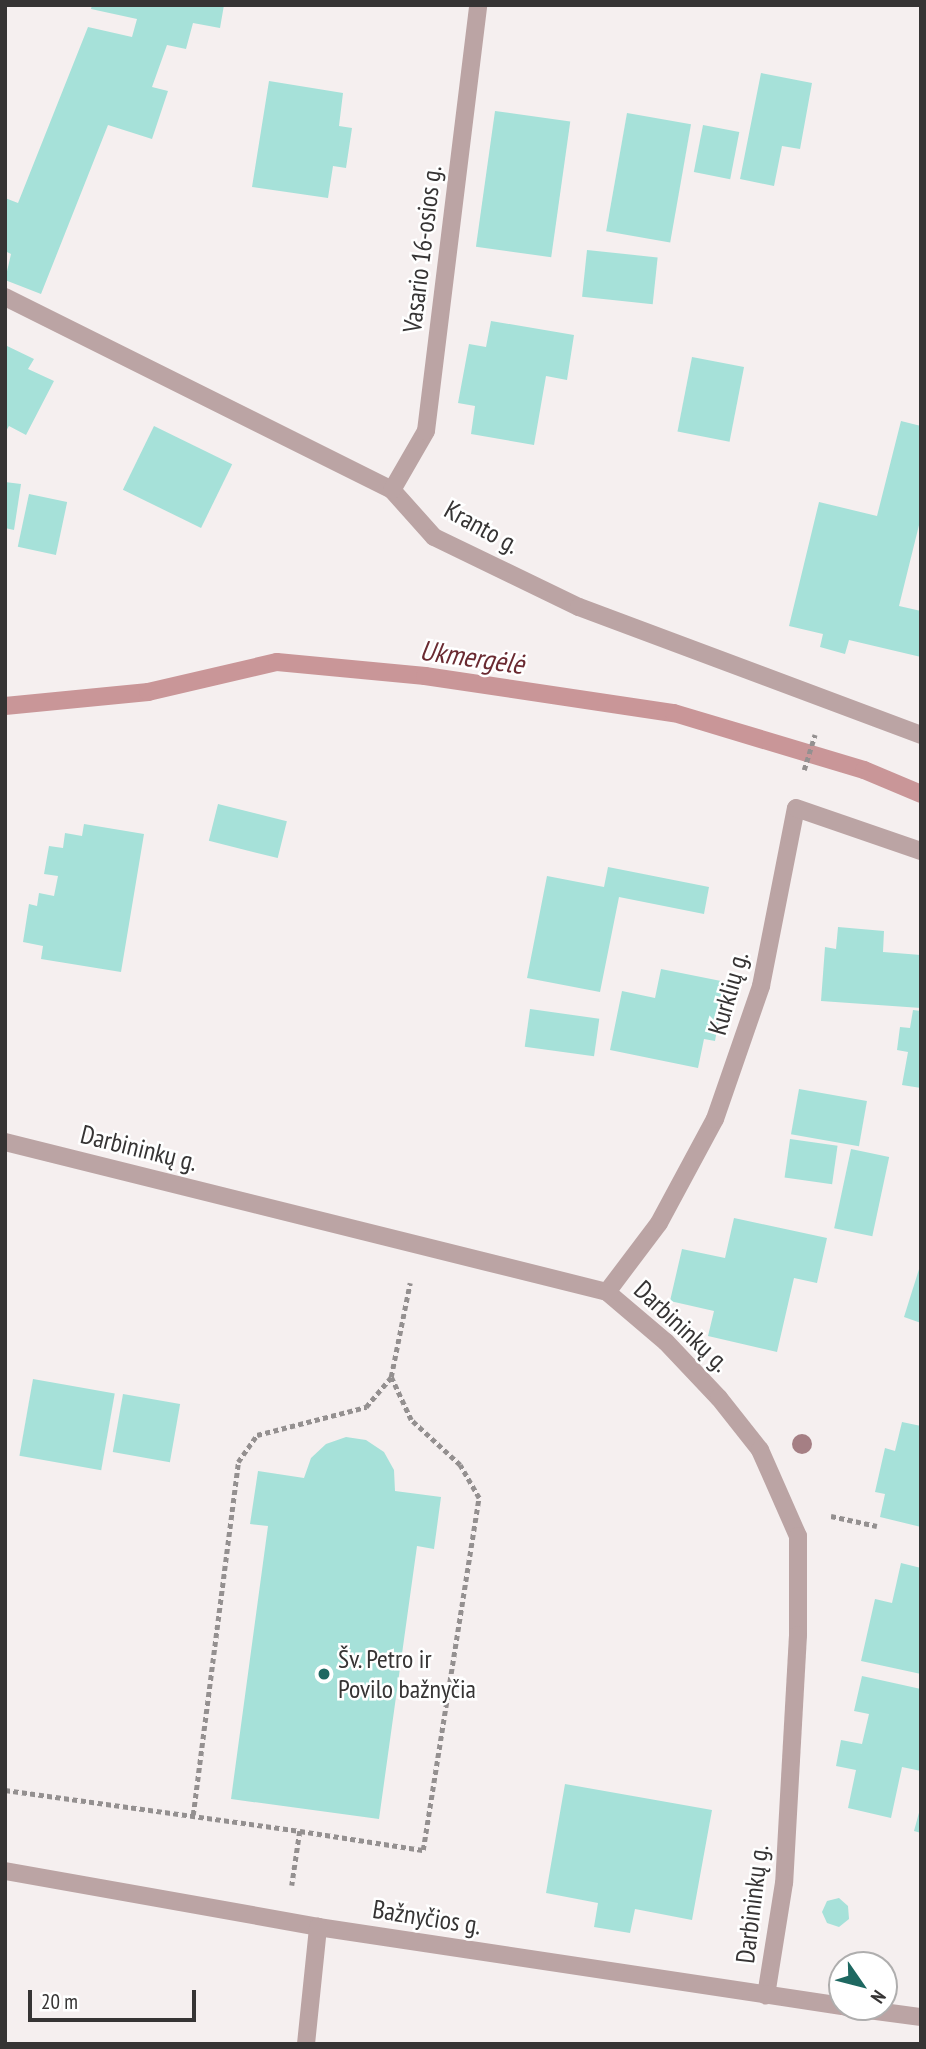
<!DOCTYPE html>
<html>
<head>
<meta charset="utf-8">
<style>
  body { margin:0 }
  #map { position:relative; width:926px; height:2049px; overflow:hidden; background:#f5efef; font-family:"PT Sans Narrow",sans-serif }
  div>[style] { position:absolute }
  .stream>* { height:18px; margin:-9px; padding:0 9px; transform-origin:9px; border-radius:9px; background:#c99698 }
  .building>* { inset:0; background:#a6e1d9; transform-origin:0 0 }
  .path>* { height:4.5px; margin-top:-2.25px; transform-origin:0; background:repeating-linear-gradient(90deg,#949090 0 5px,transparent 0 8.5px) }
  .street>* { height:18px; margin:-9px; padding:0 9px; transform-origin:9px; border-radius:9px; background:#bba4a4 }
  .trees>* { width:20px; height:20px; margin:-10px; border-radius:50%; background:#a57f84 }
  .dots>* { width:19px; height:19px; translate:-50% -50%; box-sizing:border-box; border:4px solid #fff; border-radius:50% }
  span { translate:-50% -50%; white-space:nowrap; text-align:center; line-height:1.15; -webkit-text-stroke:5px #fff; paint-order:stroke }
  .street-label { font-size:26px; color:#363434 }
  .poi-label { font-size:26px; color:#363434 }
  .left { translate:0 -50%; text-align:left }
  .water-label { font-size:28px; color:#6a2a31; font-style:italic }
  .frame { position:absolute; inset:0; border:7px solid #363434; pointer-events:none }
  .north { position:absolute; left:828px; top:1951px; width:70px; height:70px; box-sizing:border-box; background:#fff; border:2px solid #afaeae; border-radius:50%; rotate:125deg; font-size:19px; font-weight:700; line-height:28px; text-align:center; color:#363434 }
  .north::after { content:''; display:block; margin:auto; width:24px; height:32px; background:#1e6861; clip-path:polygon(50% 0,100% 100%,50% 72%,0 100%) }
  .scale { position:absolute; left:28px; top:1990px; width:168px; height:32px; box-sizing:border-box; border:4px solid #363434; border-top:0; padding-left:9px; font-size:21px; line-height:24px; white-space:nowrap; color:#363434; -webkit-text-stroke:5px #fff; paint-order:stroke }
</style>
</head>
<body>
<div id="map">
  <div class="stream">
    <i style="left:5px;top:706px;width:144px;rotate:-5.6deg"></i>
    <i style="left:148px;top:692px;width:132px;rotate:-13.1deg"></i>
    <i style="left:277px;top:662px;width:149px;rotate:5.4deg"></i>
    <i style="left:425px;top:676px;width:252px;rotate:8.5deg"></i>
    <i style="left:674px;top:713px;width:198px;rotate:16.7deg"></i>
    <i style="left:864px;top:770px;width:62px;rotate:22.8deg"></i>
  </div>
  <div class="building">
    <i style="clip-path:polygon(92px 5px,224px 5px,220px 28px,193px 23px,186px 49px,167px 45px,152px 87px,168px 91px,152px 139px,108px 125px,41px 294px,5px 280px,11px 254px,5px 251px,5px 198px,18px 203px,88px 27px,132px 37px,137px 19px,91px 9px)"></i>
    <i style="clip-path:polygon(761px 73px,812px 83px,800px 149px,782px 146px,774px 186px,740px 179px)"></i>
    <i style="clip-path:polygon(269px 81px,343px 93px,339px 126px,352px 128px,346px 168px,333px 166px,328px 198px,252px 187px)"></i>
    <i style="left:495px;top:111px;width:76px;height:137px;rotate:8deg"></i>
    <i style="left:627px;top:113px;width:65px;height:120px;rotate:10deg"></i>
    <i style="left:703px;top:125px;width:37px;height:48px;rotate:11deg"></i>
    <i style="left:587px;top:250px;width:71px;height:47px;rotate:6deg"></i>
    <i style="clip-path:polygon(491px 321px,574px 335px,567px 380px,546px 376px,534px 445px,471px 434px,475px 406px,458px 403px,469px 344px,486px 347px)"></i>
    <i style="clip-path:polygon(5px 345px,34px 359px,28px 369px,54px 381px,26px 435px,9px 426px,5px 433px)"></i>
    <i style="left:692px;top:357px;width:53px;height:76px;rotate:11deg"></i>
    <i style="clip-path:polygon(901px 421px,921px 426px,921px 517px,899px 606px,921px 611px,921px 657px,849px 640px,845px 654px,820px 647px,823px 634px,789px 626px,819px 502px,877px 516px)"></i>
    <i style="left:154px;top:426px;width:87px;height:71px;rotate:26deg"></i>
    <i style="clip-path:polygon(5px 482px,21px 484px,14px 530px,5px 528px)"></i>
    <i style="left:29px;top:494px;width:39px;height:54px;rotate:12deg"></i>
    <i style="left:218px;top:804px;width:71px;height:38px;rotate:14deg"></i>
    <i style="clip-path:polygon(84px 824px,144px 834px,121px 972px,41px 959px,43px 946px,23px 942px,29px 904px,37px 906px,39px 893px,54px 896px,58px 876px,44px 874px,49px 846px,63px 848px,65px 833px,82px 836px)"></i>
    <i style="clip-path:polygon(608px 867px,709px 887px,704px 914px,619px 897px,600px 992px,527px 978px,547px 876px,604px 887px)"></i>
    <i style="clip-path:polygon(838px 927px,884px 931px,883px 952px,921px 955px,921px 1008px,821px 1001px,825px 947px,836px 949px)"></i>
    <i style="clip-path:polygon(661px 969px,726px 982px,715px 1041px,704px 1039px,698px 1068px,610px 1050px,622px 991px,655px 998px)"></i>
    <i style="left:530px;top:1009px;width:70px;height:38px;rotate:8deg"></i>
    <i style="clip-path:polygon(913px 1010px,921px 1011px,921px 1088px,902px 1085px,908px 1052px,897px 1050px,900px 1027px,910px 1028px)"></i>
    <i style="left:799px;top:1089px;width:69px;height:46px;rotate:10deg"></i>
    <i style="left:790px;top:1139px;width:48px;height:39px;rotate:8deg"></i>
    <i style="left:851px;top:1149px;width:39px;height:81px;rotate:12deg"></i>
    <i style="clip-path:polygon(734px 1218px,827px 1238px,817px 1283px,794px 1278px,777px 1352px,708px 1336px,714px 1311px,670px 1301px,682px 1249px,725px 1258px)"></i>
    <i style="clip-path:polygon(920px 1266px,921px 1267px,921px 1323px,904px 1317px)"></i>
    <i style="left:33px;top:1379px;width:83px;height:78px;rotate:10deg"></i>
    <i style="left:123px;top:1394px;width:58px;height:59px;rotate:10deg"></i>
    <i style="clip-path:polygon(902px 1422px,921px 1426px,921px 1527px,880px 1517px,885px 1494px,875px 1492px,885px 1448px,895px 1451px)"></i>
    <i style="clip-path:polygon(346px 1437px,366px 1440px,384px 1452px,394px 1470px,395px 1491px,441px 1497px,434px 1549px,417px 1546px,379px 1819px,231px 1799px,268px 1526px,250px 1524px,258px 1471px,304px 1478px,311px 1458px,326px 1444px)"></i>
    <i style="clip-path:polygon(901px 1563px,921px 1568px,921px 1674px,861px 1661px,875px 1599px,892px 1603px)"></i>
    <i style="clip-path:polygon(862px 1676px,921px 1689px,921px 1771px,902px 1767px,891px 1818px,848px 1808px,856px 1770px,836px 1766px,841px 1740px,862px 1744px,869px 1714px,854px 1711px)"></i>
    <i style="clip-path:polygon(565px 1784px,712px 1810px,692px 1920px,635px 1909px,630px 1933px,594px 1927px,598px 1903px,546px 1893px)"></i>
    <i style="clip-path:polygon(920px 1809px,921px 1809px,921px 1833px,914px 1831px)"></i>
    <i style="clip-path:polygon(839px 1898px,848px 1906px,849px 1919px,839px 1927px,827px 1923px,822px 1912px,827px 1901px)"></i>
  </div>
  <div class="path">
    <i style="left:804px;top:770px;width:37px;rotate:-73deg"></i>
    <i style="left:831px;top:1516px;width:47px;rotate:12.3deg"></i>
    <i style="left:5px;top:1790px;width:298px;rotate:7.9deg"></i>
    <i style="left:300px;top:1831px;width:55px;rotate:98.4deg"></i>
    <i style="left:193px;top:1815px;width:356px;rotate:-82.7deg"></i>
    <i style="left:238px;top:1462px;width:33px;rotate:-55deg"></i>
    <i style="left:257px;top:1435px;width:113px;rotate:-14.4deg"></i>
    <i style="left:366px;top:1407px;width:39px;rotate:-50deg"></i>
    <i style="left:391px;top:1377px;width:96px;rotate:-78.6deg"></i>
    <i style="left:300px;top:1831px;width:124px;rotate:8.8deg"></i>
    <i style="left:423px;top:1850px;width:356px;rotate:-81deg"></i>
    <i style="left:479px;top:1498px;width:38px;rotate:-120deg"></i>
    <i style="left:460px;top:1465px;width:67px;rotate:-137.4deg"></i>
    <i style="left:411px;top:1420px;width:47px;rotate:-114.9deg"></i>
  </div>
  <div class="street">
    <i style="left:5px;top:297px;width:432px;rotate:26.5deg"></i>
    <i style="left:392px;top:490px;width:63px;rotate:48.2deg"></i>
    <i style="left:434px;top:537px;width:161px;rotate:25.8deg"></i>
    <i style="left:579px;top:607px;width:365px;rotate:20.5deg"></i>
    <i style="left:392px;top:490px;width:68px;rotate:-60deg"></i>
    <i style="left:426px;top:431px;width:429px;rotate:-83deg"></i>
    <i style="left:5px;top:1142px;width:620px;rotate:13.99deg"></i>
    <i style="left:607px;top:1292px;width:77px;rotate:40.3deg"></i>
    <i style="left:666px;top:1342px;width:77px;rotate:46.6deg"></i>
    <i style="left:719px;top:1398px;width:66px;rotate:51.7deg"></i>
    <i style="left:760px;top:1450px;width:94px;rotate:66.2deg"></i>
    <i style="left:798px;top:1536px;width:99px;rotate:90deg"></i>
    <i style="left:798px;top:1635px;width:248px;rotate:93.2deg"></i>
    <i style="left:784px;top:1883px;width:114px;rotate:99.1deg"></i>
    <i style="left:607px;top:1292px;width:86px;rotate:-53deg"></i>
    <i style="left:659px;top:1223px;width:118px;rotate:-61.7deg"></i>
    <i style="left:715px;top:1119px;width:141px;rotate:-70.9deg"></i>
    <i style="left:761px;top:986px;width:181px;rotate:-78.9deg"></i>
    <i style="left:796px;top:808px;width:132px;rotate:19deg"></i>
    <i style="left:5px;top:1871px;width:318px;rotate:10.1deg"></i>
    <i style="left:318px;top:1927px;width:530px;rotate:8.57deg"></i>
    <i style="left:846px;top:2007px;width:76px;rotate:7.6deg"></i>
    <i style="left:306px;top:2044px;width:118px;rotate:-84.1deg"></i>
  </div>
  <div class="trees">
    <i style="left:802px;top:1444px"></i>
  </div>
  <div class="dots">
    <i style="left:324px;top:1674px;background:#1e6861"></i>
  </div>
  <div class="street-label">
    <span style="left:422px;top:249px;rotate:-83deg">Vasario 16-osios g.</span>
    <span style="left:482px;top:527px;rotate:29deg">Kranto g.</span>
    <span style="left:728px;top:993px;rotate:-74deg">Kurklių g.</span>
    <span style="left:139px;top:1148px;rotate:14deg">Darbininkų g.</span>
    <span style="left:682px;top:1326px;rotate:43deg">Darbininkų g.</span>
    <span style="left:752px;top:1904px;rotate:-83deg">Darbininkų g.</span>
    <span style="left:427px;top:1917px;rotate:9deg">Bažnyčios g.</span>
  </div>
  <div class="poi-label">
    <span class="left" style="left:338px;top:1674px">Šv. Petro ir<br>Povilo bažnyčia</span>
  </div>
  <div class="water-label">
    <span style="left:472px;top:657px;rotate:8deg">Ukmergėlė</span>
  </div>
  <div class="frame"></div>
  <div class="north">N</div>
  <div class="scale">20 m</div>
</div>
</body>
</html>
